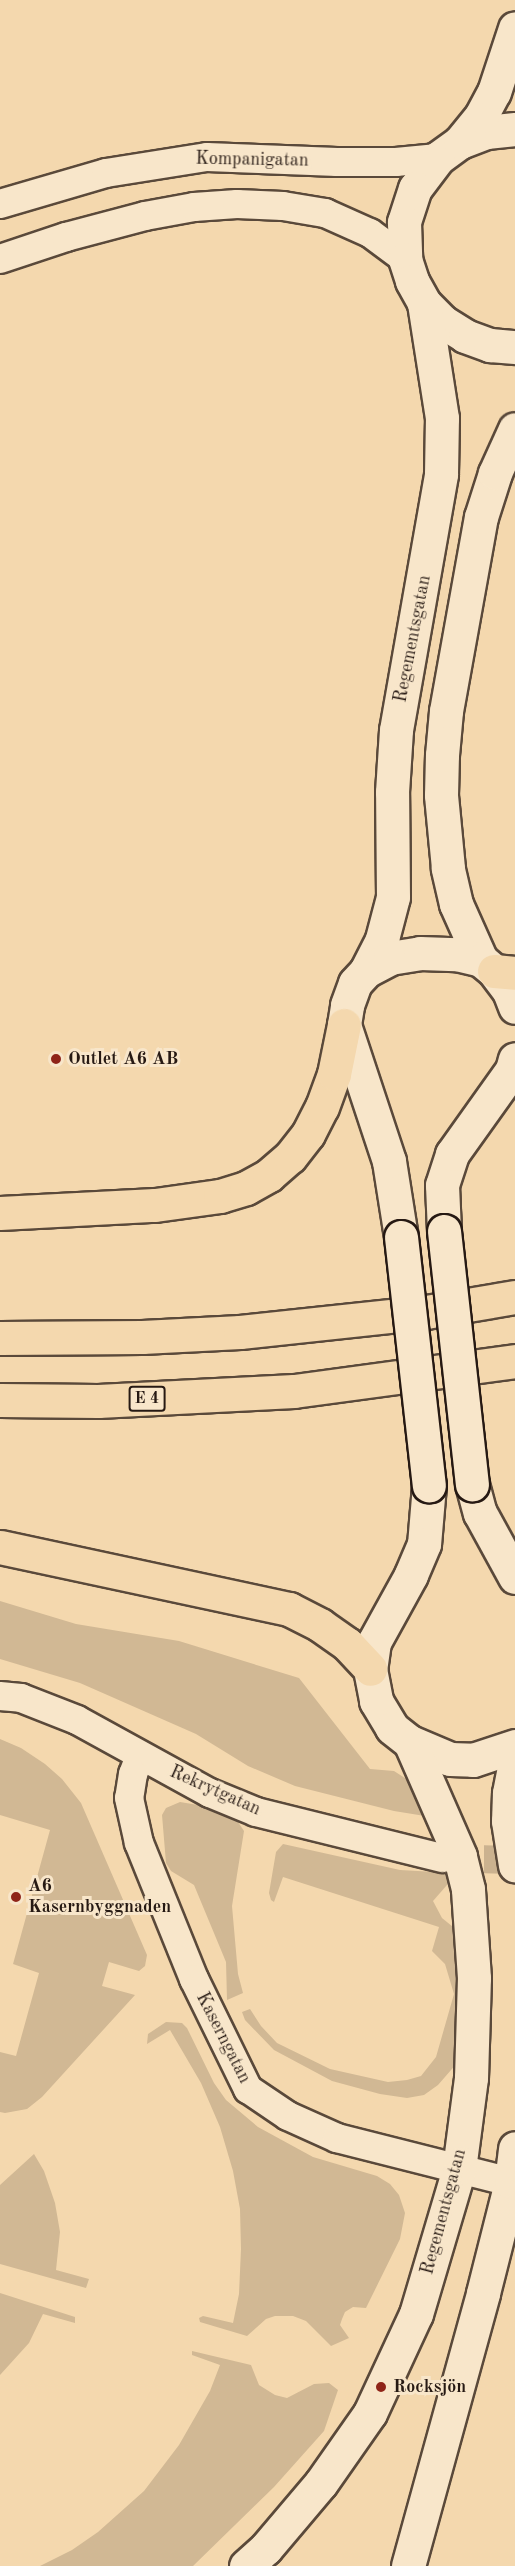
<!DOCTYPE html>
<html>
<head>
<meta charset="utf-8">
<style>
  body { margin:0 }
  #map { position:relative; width:515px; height:2566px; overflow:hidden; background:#f4d8ae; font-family:"Old Standard TT",serif }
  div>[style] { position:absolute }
  .green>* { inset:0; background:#d1b894 }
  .street-tunnel>* { height:28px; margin-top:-14px; transform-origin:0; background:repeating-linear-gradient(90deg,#cbb28f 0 28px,transparent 0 42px) }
  .roads { filter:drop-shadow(2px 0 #5a493a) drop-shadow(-2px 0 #5a493a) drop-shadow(0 2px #5a493a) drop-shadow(0 -2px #5a493a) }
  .street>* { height:28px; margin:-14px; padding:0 14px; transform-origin:14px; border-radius:14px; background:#f8e6ca }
  .secondary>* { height:33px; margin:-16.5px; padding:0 16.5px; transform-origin:16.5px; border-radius:16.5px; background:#f8e6ca }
  .highway>* { height:33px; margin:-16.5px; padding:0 16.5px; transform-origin:16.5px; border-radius:16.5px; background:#f4d8ae }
  .bridges { filter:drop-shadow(2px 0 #261913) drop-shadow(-2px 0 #261913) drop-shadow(0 2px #261913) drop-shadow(0 -2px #261913) }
  .secondary-bridge>* { height:33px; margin:-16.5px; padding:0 16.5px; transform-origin:16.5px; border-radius:16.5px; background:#f8e6ca }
  .dots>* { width:16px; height:16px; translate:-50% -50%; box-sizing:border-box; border:3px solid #f8e6ca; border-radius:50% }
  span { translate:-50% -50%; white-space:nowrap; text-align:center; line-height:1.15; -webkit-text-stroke:6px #f8e6ca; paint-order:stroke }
  .shield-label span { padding:2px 4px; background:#f8e6ca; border:2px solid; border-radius:4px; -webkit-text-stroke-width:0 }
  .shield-label { font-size:16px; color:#261913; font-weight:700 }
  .street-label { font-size:18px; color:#261913 }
  .poi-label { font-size:18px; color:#261913; font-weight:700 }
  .left { translate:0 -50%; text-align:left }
</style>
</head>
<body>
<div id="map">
  <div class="green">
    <i style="clip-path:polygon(0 1601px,76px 1624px,179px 1641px,299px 1678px,370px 1769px,394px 1771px,408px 1780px,431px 1817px,394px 1811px,295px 1786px,248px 1766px,196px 1734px,80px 1683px,0 1659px)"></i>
    <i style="clip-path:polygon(0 1739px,21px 1748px,45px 1764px,62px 1779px,81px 1803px,147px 1955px,145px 1966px,139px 1971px,109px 1962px,102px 1986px,135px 1995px,42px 2097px,27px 2109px,5px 2113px,0 2112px,0 2052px,16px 2056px,39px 1973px,13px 1964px,50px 1830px,0 1815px)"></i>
    <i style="clip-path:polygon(180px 1802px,198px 1805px,236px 1819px,244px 1831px,232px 1906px,238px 1974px,243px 1993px,227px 2000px,226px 1962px,194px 1885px,171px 1871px,166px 1863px,162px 1815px,166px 1808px)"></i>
    <i style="clip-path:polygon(283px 1844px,400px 1870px,453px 1873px,454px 1877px,433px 1901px,442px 1918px,458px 1931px,458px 2062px,438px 2085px,424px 2095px,407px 2098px,380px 2094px,332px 2081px,274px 2050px,245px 2020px,242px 2012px,250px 2009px,261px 2026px,277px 2043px,330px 2069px,388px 2082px,407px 2080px,421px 2076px,436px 2057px,454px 1994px,445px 1964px,432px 1951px,439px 1927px,283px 1877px,274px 1902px,271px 1900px,269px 1893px,276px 1852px)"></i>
    <i style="clip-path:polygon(166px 2022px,182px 2023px,187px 2028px,214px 2083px,226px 2100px,258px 2127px,313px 2157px,377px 2176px,390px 2184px,399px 2195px,405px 2213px,400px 2239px,366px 2308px,353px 2307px,345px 2312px,342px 2319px,340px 2325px,349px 2338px,331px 2346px,306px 2321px,293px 2316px,275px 2316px,266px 2319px,247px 2336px,200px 2322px,199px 2318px,203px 2316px,233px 2323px,239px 2294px,241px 2249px,240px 2209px,233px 2171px,220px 2127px,201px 2083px,170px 2030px,147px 2044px,148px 2034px)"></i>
    <i style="clip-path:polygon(34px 2154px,44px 2171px,55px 2203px,60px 2232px,56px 2270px,89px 2279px,86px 2288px,0 2264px,0 2185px)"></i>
    <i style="clip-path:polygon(0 2293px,75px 2317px,75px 2323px,43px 2314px,29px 2343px,0 2375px)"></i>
    <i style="clip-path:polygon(192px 2351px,251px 2365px,259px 2385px,275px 2395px,287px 2398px,314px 2384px,329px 2383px,338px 2390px,324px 2431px,274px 2487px,193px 2566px,40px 2566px,72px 2550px,98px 2532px,144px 2491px,179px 2445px,210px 2391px,220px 2365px,192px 2355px)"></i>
  </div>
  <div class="street-tunnel">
    <i style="left:442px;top:1858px;width:73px;rotate:1.6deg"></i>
  </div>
  <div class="roads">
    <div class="street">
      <i style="left:0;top:204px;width:110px;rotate:-16.3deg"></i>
      <i style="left:106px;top:173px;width:102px;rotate:-9deg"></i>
      <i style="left:207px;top:157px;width:130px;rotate:2.2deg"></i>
      <i style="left:337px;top:162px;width:59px"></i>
      <i style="left:396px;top:162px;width:42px;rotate:-5.4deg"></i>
      <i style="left:0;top:259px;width:70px;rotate:-18.4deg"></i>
      <i style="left:66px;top:237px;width:82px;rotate:-14.9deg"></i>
      <i style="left:145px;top:216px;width:50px;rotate:-10.4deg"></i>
      <i style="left:194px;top:207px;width:43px;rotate:-4deg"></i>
      <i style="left:237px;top:204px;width:46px;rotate:2.5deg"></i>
      <i style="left:283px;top:206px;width:43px;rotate:9.5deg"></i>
      <i style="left:325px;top:213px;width:49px;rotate:24deg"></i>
      <i style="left:370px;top:233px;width:44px;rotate:36.6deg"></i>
      <i style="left:0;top:1696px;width:21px;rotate:5deg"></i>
      <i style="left:21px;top:1698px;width:60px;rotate:21.4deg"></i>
      <i style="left:77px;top:1720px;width:152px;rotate:28.8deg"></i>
      <i style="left:210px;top:1793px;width:50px;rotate:22.4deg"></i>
      <i style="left:256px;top:1812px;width:192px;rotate:13.9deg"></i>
      <i style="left:140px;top:1756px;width:19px;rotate:111deg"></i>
      <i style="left:133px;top:1774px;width:24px;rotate:99deg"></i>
      <i style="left:129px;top:1798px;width:46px;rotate:77.5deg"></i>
      <i style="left:139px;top:1843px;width:147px;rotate:68deg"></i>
      <i style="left:194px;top:1979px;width:123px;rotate:63.9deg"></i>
      <i style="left:248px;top:2089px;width:48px;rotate:34deg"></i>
      <i style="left:288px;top:2116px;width:54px;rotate:24.2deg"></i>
      <i style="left:337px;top:2138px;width:179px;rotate:14.2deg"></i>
    </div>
    <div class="secondary">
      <i style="left:515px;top:129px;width:29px;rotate:174deg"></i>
      <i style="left:486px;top:132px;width:28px;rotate:159deg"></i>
      <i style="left:460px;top:142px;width:27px;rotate:144deg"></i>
      <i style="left:438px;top:158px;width:38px;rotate:127deg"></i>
      <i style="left:415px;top:188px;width:36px;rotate:108deg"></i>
      <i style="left:404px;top:222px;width:37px;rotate:88deg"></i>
      <i style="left:405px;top:259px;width:23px;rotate:72deg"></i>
      <i style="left:412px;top:281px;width:25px;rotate:61deg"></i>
      <i style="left:424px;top:303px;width:27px;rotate:45deg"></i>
      <i style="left:443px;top:322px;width:26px;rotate:32deg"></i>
      <i style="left:465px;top:336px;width:27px;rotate:20deg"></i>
      <i style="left:490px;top:345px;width:25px;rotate:5deg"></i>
      <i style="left:460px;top:142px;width:33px;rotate:-51deg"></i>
      <i style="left:481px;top:116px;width:27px;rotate:-62deg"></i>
      <i style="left:494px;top:92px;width:67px;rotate:-71.8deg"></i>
      <i style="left:481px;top:960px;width:61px;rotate:-114.1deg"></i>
      <i style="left:456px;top:904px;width:37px;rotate:-103deg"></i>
      <i style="left:448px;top:868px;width:73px;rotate:-95.5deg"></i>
      <i style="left:441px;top:795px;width:40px;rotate:-88.6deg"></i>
      <i style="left:442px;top:755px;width:44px;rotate:-84.8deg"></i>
      <i style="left:446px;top:711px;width:197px;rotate:-79.8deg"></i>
      <i style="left:481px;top:517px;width:46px;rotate:-72.3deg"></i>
      <i style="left:495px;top:473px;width:48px;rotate:-65.6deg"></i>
      <i style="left:366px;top:971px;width:36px;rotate:-63deg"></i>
      <i style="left:382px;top:939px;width:43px;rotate:-75.3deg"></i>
      <i style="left:393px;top:897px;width:105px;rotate:-90.5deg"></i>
      <i style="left:392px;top:792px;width:62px;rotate:-86.3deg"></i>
      <i style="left:396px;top:730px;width:260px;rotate:-80deg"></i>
      <i style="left:441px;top:474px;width:56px;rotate:-89deg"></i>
      <i style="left:442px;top:418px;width:116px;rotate:-98.9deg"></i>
      <i style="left:444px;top:1231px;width:46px;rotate:-92.5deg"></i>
      <i style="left:442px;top:1185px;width:33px;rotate:-72deg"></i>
      <i style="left:452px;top:1154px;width:103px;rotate:-54.5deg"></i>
      <i style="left:512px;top:1070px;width:11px;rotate:-75deg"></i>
      <i style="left:401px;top:1237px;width:77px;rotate:-99deg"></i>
      <i style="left:389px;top:1161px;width:143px;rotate:-108.3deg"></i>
      <i style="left:344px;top:1025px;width:20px;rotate:-81deg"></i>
      <i style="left:347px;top:1005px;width:23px;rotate:-70deg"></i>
      <i style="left:355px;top:983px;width:16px;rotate:-47deg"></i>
      <i style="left:366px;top:971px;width:27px;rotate:-28deg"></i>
      <i style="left:390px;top:958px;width:30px;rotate:-9deg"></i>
      <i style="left:420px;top:953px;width:36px;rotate:2deg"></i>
      <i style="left:456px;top:954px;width:26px;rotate:13deg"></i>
      <i style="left:481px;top:960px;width:17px;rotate:40deg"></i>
      <i style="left:494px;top:971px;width:25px;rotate:53deg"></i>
      <i style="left:509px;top:991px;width:17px;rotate:69deg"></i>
      <i style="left:472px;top:1484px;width:30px;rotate:75deg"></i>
      <i style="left:480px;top:1513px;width:73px;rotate:61.3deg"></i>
      <i style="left:429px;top:1485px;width:59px;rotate:94.8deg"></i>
      <i style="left:424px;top:1544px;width:34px;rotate:113deg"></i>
      <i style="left:411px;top:1575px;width:77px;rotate:118.9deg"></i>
      <i style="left:374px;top:1642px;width:27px;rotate:98deg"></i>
      <i style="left:370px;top:1669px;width:33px;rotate:79deg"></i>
      <i style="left:376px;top:1701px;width:31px;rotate:59deg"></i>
      <i style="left:392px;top:1728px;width:23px;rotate:38deg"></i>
      <i style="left:410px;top:1742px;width:43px;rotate:23deg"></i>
      <i style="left:450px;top:1759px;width:23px;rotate:2deg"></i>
      <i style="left:473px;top:1760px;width:44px;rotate:-18.4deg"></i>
      <i style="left:515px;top:1762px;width:32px;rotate:101deg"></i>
      <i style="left:509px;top:1793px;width:28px;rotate:92deg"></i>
      <i style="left:508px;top:1821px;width:45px;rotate:81deg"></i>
      <i style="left:246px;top:2566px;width:27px;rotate:-42deg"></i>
      <i style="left:266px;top:2548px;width:85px;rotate:-49.8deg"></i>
      <i style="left:321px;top:2483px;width:85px;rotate:-55deg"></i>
      <i style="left:370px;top:2413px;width:109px;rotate:-65.1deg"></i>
      <i style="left:416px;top:2314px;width:151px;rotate:-73.5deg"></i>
      <i style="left:459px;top:2169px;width:92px;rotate:-82.5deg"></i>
      <i style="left:471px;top:2078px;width:100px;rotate:-88.3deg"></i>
      <i style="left:474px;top:1978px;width:89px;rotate:-93.9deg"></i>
      <i style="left:468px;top:1889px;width:34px;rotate:-104deg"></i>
      <i style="left:460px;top:1856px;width:124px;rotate:-113.7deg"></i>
      <i style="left:408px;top:2566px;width:283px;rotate:-74.6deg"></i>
      <i style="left:483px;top:2293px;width:114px;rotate:-75.8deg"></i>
      <i style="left:511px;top:2182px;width:34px;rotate:-83deg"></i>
    </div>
    <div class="highway">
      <i style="left:494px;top:971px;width:21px;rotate:5deg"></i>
      <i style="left:0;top:1213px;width:155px;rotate:-3deg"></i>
      <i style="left:155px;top:1205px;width:66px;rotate:-7.9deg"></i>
      <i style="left:220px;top:1196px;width:27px;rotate:-17deg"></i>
      <i style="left:246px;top:1188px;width:26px;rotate:-29deg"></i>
      <i style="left:269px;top:1175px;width:28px;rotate:-41deg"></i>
      <i style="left:290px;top:1157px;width:29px;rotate:-52deg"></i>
      <i style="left:308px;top:1134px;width:30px;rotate:-63deg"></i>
      <i style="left:322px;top:1107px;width:35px;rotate:-70deg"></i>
      <i style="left:334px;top:1074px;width:50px;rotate:-78.5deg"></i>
      <i style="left:0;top:1338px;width:142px;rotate:-0.4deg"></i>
      <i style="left:142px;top:1337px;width:98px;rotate:-2.9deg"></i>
      <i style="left:240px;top:1332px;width:187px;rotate:-6.1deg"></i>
      <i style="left:426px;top:1312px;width:90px;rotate:-9.6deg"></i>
      <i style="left:0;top:1400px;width:98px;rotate:0.6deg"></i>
      <i style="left:98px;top:1401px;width:196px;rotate:-2.9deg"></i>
      <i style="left:294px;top:1391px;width:223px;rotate:-7.7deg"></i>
      <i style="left:0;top:1547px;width:296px;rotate:12.1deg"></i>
      <i style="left:289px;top:1609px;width:35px;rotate:27deg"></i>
      <i style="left:320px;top:1625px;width:33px;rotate:35deg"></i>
      <i style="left:347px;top:1644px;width:34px;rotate:47deg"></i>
    </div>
  </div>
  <div class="bridges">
    <div class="secondary-bridge">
      <i style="left:444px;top:1231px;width:255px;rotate:83.7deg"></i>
      <i style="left:401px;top:1237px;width:250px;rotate:83.6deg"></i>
    </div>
  </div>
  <div class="dots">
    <i style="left:56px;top:1059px;background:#8f2418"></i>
    <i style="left:16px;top:1897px;background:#8f2418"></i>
    <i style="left:381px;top:2387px;background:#8f2418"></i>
  </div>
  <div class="shield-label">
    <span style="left:147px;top:1399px">E 4</span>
  </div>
  <div class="street-label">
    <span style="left:252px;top:160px;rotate:1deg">Kompanigatan</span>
    <span style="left:413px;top:639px;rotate:-79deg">Regementsgatan</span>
    <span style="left:215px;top:1791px;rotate:24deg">Rekrytgatan</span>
    <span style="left:223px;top:2038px;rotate:63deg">Kaserngatan</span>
    <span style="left:444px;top:2212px;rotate:-75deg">Regementsgatan</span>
  </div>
  <div class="poi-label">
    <span class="left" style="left:68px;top:1059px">Outlet A6 AB</span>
    <span class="left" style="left:28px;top:1897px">A6<br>Kasernbyggnaden</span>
    <span class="left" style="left:393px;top:2387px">Rocksjön</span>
  </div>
</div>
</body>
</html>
